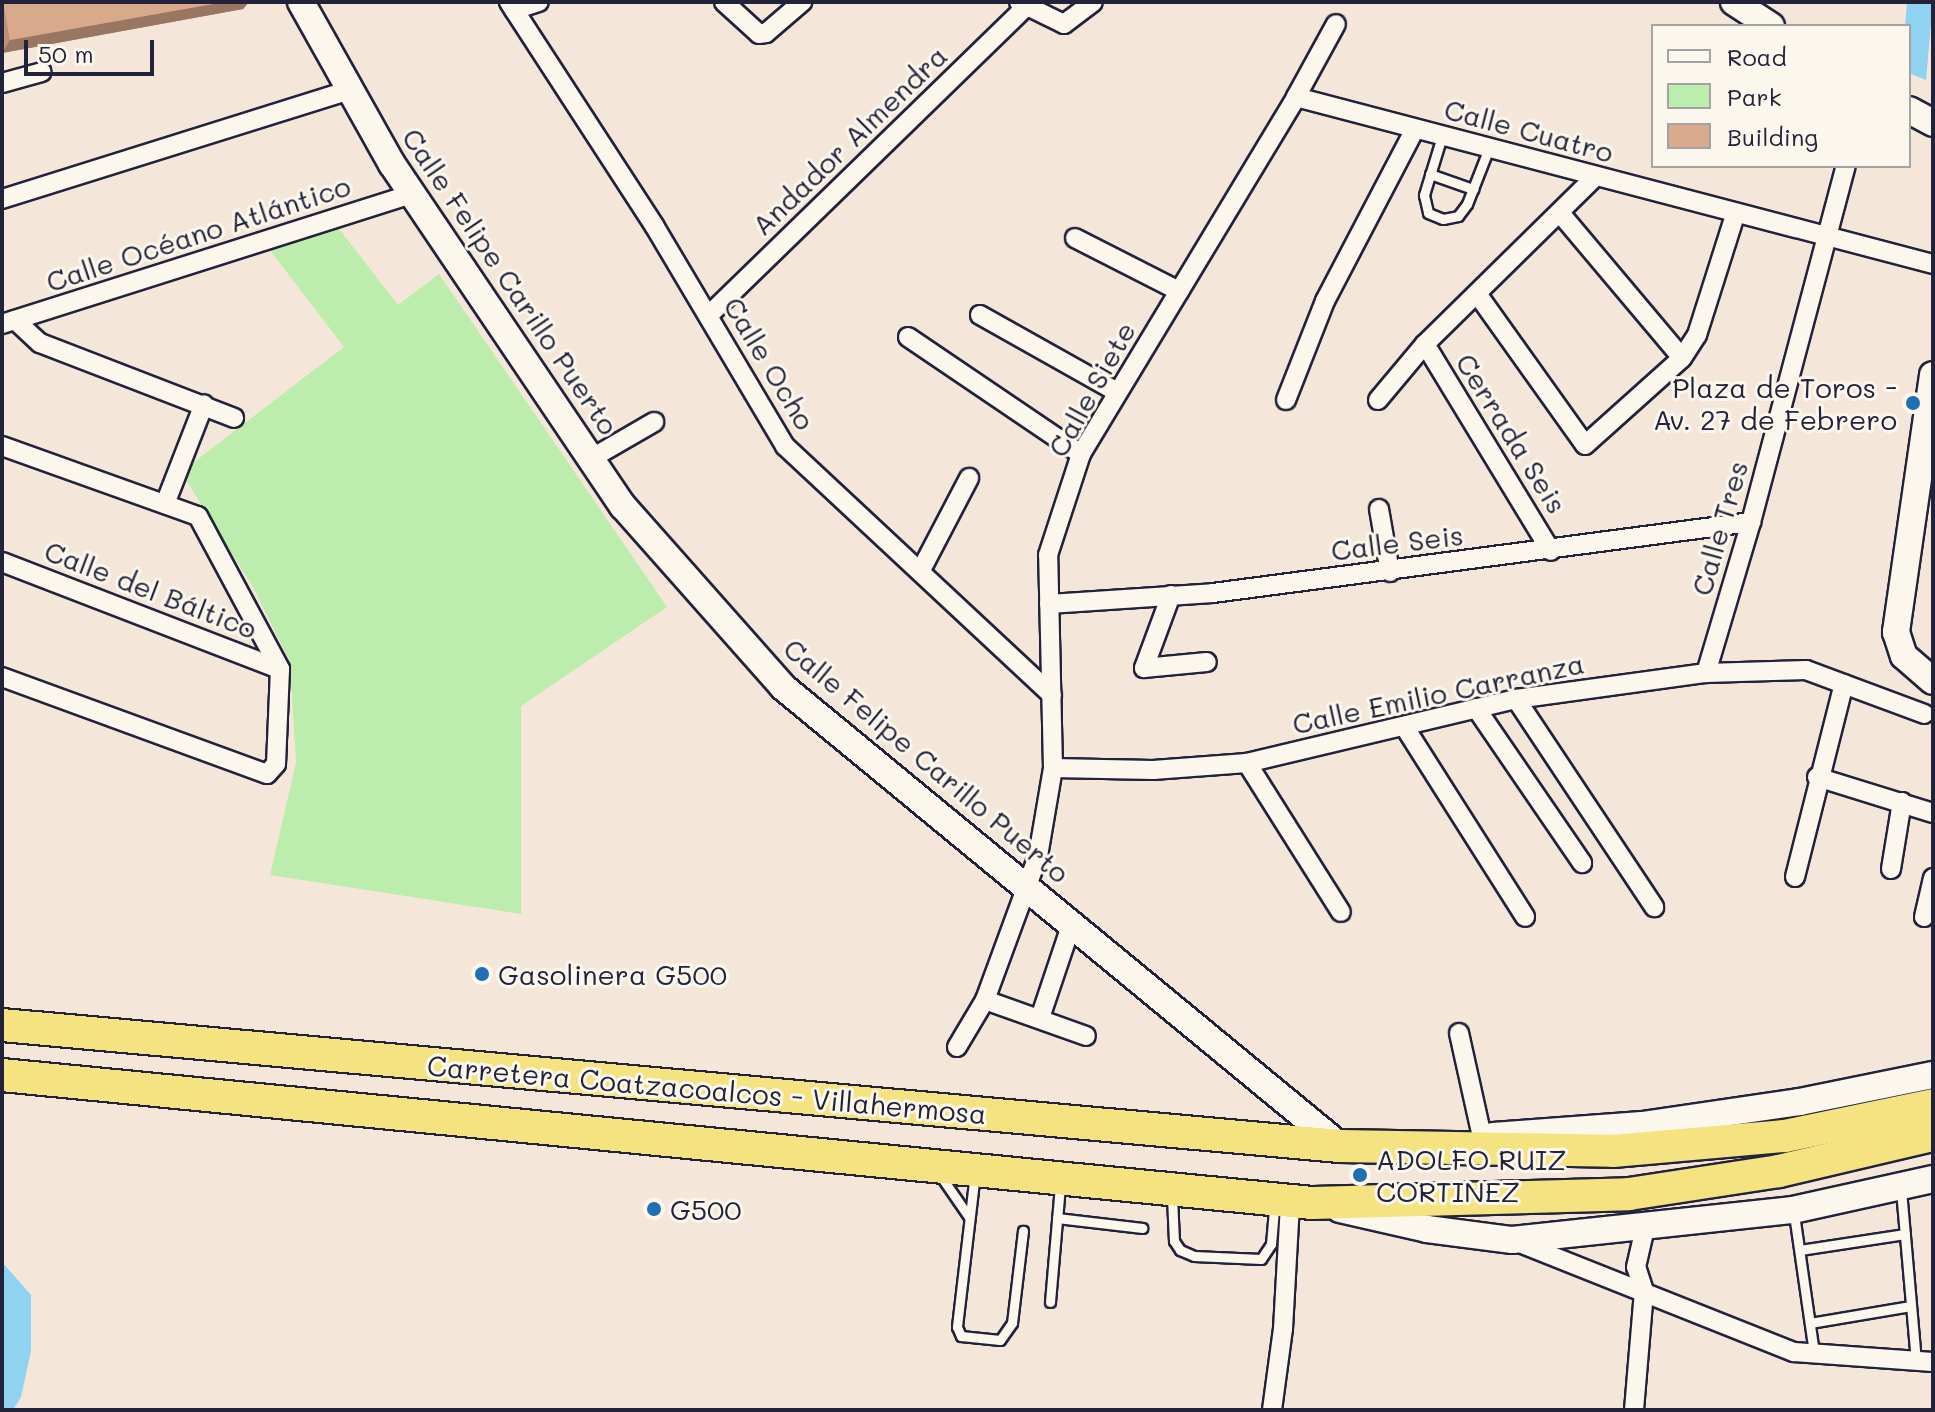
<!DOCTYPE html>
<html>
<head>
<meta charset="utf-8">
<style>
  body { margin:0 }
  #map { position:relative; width:1935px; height:1412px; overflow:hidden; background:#f4e7d9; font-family:Mali,sans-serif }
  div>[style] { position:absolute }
  .green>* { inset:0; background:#bcedac }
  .water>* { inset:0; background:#8fd3f1 }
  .roads { filter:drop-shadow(2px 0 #22223b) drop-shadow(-2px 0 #22223b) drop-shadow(0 2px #22223b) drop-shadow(0 -2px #22223b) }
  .lane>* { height:9px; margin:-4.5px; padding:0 4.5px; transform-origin:4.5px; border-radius:4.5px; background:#fbf7ec }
  .street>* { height:18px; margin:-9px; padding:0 9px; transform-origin:9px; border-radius:9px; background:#fbf7ec }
  .secondary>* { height:26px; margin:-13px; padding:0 13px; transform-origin:13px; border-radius:13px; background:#fbf7ec }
  .highway>* { height:32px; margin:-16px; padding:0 16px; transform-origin:16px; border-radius:16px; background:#f5e382 }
  .wall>* { inset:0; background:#bb9178 }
  .shaded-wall>* { inset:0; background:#987661 }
  .building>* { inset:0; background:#d9a98b }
  .dots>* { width:22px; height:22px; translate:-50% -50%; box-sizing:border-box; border:4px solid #fbf7ec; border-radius:50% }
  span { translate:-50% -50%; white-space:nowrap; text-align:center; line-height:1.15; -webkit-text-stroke:6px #fbf7ec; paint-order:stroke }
  .street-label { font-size:28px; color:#22223b }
  .poi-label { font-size:28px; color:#22223b }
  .right { translate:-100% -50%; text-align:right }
  .left { translate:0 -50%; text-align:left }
  .frame { position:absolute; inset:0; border:4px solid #22223b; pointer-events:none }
  .legend { position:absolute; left:1651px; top:24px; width:260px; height:144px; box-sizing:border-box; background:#fbf7ec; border:2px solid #a4a2a5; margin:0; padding:10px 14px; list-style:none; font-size:24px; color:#22223b }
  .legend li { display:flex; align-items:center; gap:16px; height:40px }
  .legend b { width:40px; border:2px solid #a4a2a5 }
  .scale { position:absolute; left:24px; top:40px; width:130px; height:36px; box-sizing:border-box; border:4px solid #22223b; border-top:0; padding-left:10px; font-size:24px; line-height:28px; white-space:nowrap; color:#22223b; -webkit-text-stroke:6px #fbf7ec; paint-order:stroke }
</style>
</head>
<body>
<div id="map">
  <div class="green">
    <i style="clip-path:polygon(333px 221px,398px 305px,439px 274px,667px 607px,521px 706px,521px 914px,270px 875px,296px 763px,290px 662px,253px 587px,181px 472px,344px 347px,266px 245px)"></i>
  </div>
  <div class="water">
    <i style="clip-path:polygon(1907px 2px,1933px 2px,1926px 80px,1909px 73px,1909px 26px,1905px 26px)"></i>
    <i style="clip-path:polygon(2px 1262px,31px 1295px,31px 1351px,21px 1397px,13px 1410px,2px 1410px)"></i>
  </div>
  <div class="roads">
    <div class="lane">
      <i style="left:1442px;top:136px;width:62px;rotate:107deg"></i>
      <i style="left:1424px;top:195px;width:18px;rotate:77deg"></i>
      <i style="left:1428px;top:213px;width:16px;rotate:22deg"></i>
      <i style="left:1443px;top:219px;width:15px;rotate:-11deg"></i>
      <i style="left:1458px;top:216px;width:15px;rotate:-53deg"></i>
      <i style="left:1467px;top:204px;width:60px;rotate:-68.6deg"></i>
      <i style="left:1430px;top:174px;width:46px;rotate:19.2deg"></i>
      <i style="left:975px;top:1173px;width:155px;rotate:96.7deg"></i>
      <i style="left:957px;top:1327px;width:10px;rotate:66deg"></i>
      <i style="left:961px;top:1336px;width:39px;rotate:6deg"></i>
      <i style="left:1000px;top:1340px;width:21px;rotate:-55deg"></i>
      <i style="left:1012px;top:1323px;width:93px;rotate:-83.2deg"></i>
      <i style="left:940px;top:1175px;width:51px;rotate:55.4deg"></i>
      <i style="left:1901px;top:1190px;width:172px;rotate:85deg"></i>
      <i style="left:1172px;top:1197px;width:44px;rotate:87.4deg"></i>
      <i style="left:1174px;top:1241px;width:11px;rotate:56deg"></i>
      <i style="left:1180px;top:1250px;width:15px;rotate:23deg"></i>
      <i style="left:1194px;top:1256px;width:67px;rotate:2.6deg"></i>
      <i style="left:1261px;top:1259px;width:18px;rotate:-56deg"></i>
      <i style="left:1271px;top:1244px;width:38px;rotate:-85deg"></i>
      <i style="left:1794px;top:1214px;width:140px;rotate:81.8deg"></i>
      <i style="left:1057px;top:1218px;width:86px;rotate:6.7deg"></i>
      <i style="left:1800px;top:1250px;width:106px;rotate:-8.7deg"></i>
      <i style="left:1050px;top:1302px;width:116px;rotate:-85.1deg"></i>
      <i style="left:1810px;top:1323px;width:102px;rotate:-9.6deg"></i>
    </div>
    <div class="street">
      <i style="left:509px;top:2px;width:268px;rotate:57deg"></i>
      <i style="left:655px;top:227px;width:255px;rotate:59.3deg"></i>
      <i style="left:785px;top:446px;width:365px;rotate:43deg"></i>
      <i style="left:724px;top:2px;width:47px;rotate:42.4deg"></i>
      <i style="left:759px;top:34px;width:7px;rotate:-8deg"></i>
      <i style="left:766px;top:33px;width:48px;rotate:-40.7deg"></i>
      <i style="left:1019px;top:2px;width:50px;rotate:26.1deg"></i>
      <i style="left:1064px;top:24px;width:36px;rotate:-37deg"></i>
      <i style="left:514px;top:10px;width:26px;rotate:-18deg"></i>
      <i style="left:2px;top:83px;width:41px;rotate:-15.4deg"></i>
      <i style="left:1296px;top:97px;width:659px;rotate:14.69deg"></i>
      <i style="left:2px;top:199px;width:365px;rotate:-17.4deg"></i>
      <i style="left:1560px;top:213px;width:189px;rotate:49.9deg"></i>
      <i style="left:1075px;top:238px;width:117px;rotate:27deg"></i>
      <i style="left:1478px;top:295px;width:184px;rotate:54.5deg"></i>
      <i style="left:1585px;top:445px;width:130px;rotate:-41.9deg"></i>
      <i style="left:1682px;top:358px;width:27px;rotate:-57deg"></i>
      <i style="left:1697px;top:335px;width:126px;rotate:-72.4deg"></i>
      <i style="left:709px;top:315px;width:443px;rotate:-44.2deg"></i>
      <i style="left:980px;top:315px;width:157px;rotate:29.3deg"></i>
      <i style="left:15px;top:320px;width:34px;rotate:43deg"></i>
      <i style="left:40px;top:343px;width:208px;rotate:21.1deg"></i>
      <i style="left:2px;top:324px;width:430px;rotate:-17.6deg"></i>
      <i style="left:908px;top:337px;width:209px;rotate:34.1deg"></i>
      <i style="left:1425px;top:344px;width:242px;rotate:58.7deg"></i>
      <i style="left:1286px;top:400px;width:106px;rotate:-68.5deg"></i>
      <i style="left:1325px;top:301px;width:194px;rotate:-62.4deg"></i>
      <i style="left:1378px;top:400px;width:73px;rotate:-50deg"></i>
      <i style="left:1425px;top:344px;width:238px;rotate:-44.5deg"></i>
      <i style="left:2px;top:446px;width:208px;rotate:19.7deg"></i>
      <i style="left:198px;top:516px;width:174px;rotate:61.8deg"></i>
      <i style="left:280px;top:669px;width:95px;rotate:92.4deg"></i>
      <i style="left:276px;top:764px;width:13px;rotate:132deg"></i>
      <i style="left:267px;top:774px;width:282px;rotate:-159.9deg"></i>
      <i style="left:592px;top:458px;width:72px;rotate:-30.1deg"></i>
      <i style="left:165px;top:504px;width:107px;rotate:-68.7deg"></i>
      <i style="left:1379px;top:509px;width:64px;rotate:80.1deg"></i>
      <i style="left:2px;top:562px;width:298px;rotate:21.1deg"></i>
      <i style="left:921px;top:570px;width:104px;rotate:-62.4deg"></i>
      <i style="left:1171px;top:595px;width:78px;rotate:110.3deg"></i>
      <i style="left:1144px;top:668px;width:63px;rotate:-5.4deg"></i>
      <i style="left:1049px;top:604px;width:164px;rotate:-3.8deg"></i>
      <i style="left:1213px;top:593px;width:543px;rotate:-7.52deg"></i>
      <i style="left:1706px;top:673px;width:158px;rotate:-73.4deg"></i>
      <i style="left:1751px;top:522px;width:368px;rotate:-75.1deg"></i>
      <i style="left:1516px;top:699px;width:250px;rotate:56.4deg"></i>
      <i style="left:1476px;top:708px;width:188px;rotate:55.6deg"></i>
      <i style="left:1404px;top:726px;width:226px;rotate:57.6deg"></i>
      <i style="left:1247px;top:763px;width:176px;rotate:57.8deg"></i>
      <i style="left:1053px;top:768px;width:100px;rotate:1.1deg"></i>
      <i style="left:1153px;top:770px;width:94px;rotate:-4.3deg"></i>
      <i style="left:1247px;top:763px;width:277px;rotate:-13.4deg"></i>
      <i style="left:1516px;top:699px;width:192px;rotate:-7.8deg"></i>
      <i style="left:1706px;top:673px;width:100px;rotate:-1.7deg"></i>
      <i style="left:1806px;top:670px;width:126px;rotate:20.4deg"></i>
      <i style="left:1817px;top:777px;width:121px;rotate:17.2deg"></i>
      <i style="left:1891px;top:869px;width:68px;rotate:-80.7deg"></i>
      <i style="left:1795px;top:877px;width:199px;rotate:-75.8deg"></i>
      <i style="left:1924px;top:917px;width:40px;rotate:-77deg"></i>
      <i style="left:985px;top:1000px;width:107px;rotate:19.6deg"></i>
      <i style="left:1040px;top:1018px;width:100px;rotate:-71.4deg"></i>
      <i style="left:1459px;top:1033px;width:107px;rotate:77.5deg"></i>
      <i style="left:957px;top:1047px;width:55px;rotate:-59.2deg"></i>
      <i style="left:985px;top:1000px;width:153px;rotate:-69.8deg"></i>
      <i style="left:1038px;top:856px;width:89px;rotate:-80.3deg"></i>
      <i style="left:1053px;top:768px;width:213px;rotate:-91.3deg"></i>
      <i style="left:1048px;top:555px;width:106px;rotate:-71.9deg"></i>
      <i style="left:1081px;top:454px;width:417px;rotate:-58.9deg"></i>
      <i style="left:1296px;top:97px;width:83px;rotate:-61.3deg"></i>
      <i style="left:1517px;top:1242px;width:298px;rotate:21.7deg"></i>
      <i style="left:1794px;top:1352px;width:139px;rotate:4.1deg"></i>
      <i style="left:1272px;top:1410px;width:82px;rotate:-82.3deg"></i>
      <i style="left:1283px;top:1329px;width:127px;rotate:-86.8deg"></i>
      <i style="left:1634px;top:1410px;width:119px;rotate:-85.2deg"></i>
      <i style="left:1644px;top:1291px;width:25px;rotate:-108deg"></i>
      <i style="left:1636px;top:1267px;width:40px;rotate:-77deg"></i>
    </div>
    <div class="secondary">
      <i style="left:301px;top:2px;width:186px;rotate:60.7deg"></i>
      <i style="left:392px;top:164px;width:413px;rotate:56deg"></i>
      <i style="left:623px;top:506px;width:242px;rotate:48.5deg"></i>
      <i style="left:783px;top:687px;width:722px;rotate:39.49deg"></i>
      <i style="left:1734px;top:2px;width:44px;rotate:33deg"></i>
      <i style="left:1909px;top:110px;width:27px;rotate:28deg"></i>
      <i style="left:1933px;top:375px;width:260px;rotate:98.2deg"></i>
      <i style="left:1896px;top:632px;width:25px;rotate:72deg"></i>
      <i style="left:1904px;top:656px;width:38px;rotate:41deg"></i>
      <i style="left:1493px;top:1136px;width:149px;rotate:-4.2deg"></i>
      <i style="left:1642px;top:1125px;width:160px;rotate:-8.3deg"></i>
      <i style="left:1800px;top:1102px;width:136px;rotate:-11.5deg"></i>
      <i style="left:1340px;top:1209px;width:89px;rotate:12.9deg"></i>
      <i style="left:1427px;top:1229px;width:86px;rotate:7.4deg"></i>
      <i style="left:1512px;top:1240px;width:283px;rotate:-6.1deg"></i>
      <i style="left:1793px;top:1210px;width:143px;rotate:-12.5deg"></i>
    </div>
    <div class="highway">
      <i style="left:2px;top:1025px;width:1343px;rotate:5.17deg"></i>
      <i style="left:1340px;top:1146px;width:273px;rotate:1deg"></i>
      <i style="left:1613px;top:1151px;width:173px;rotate:-5deg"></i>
      <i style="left:1785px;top:1136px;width:151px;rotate:-11.8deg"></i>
      <i style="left:2px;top:1075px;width:1317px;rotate:5.58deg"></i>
      <i style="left:1313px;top:1203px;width:316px;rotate:-1.6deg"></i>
      <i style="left:1629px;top:1194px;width:152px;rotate:-8.7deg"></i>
      <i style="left:1779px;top:1171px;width:158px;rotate:-13.2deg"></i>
    </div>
  </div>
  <div class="wall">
    <i style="clip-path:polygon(2px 2px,249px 2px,243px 9px,2px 53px)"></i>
  </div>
  <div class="shaded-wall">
    <i style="clip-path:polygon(224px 2px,249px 2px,243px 9px,2px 53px,10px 40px)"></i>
  </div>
  <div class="building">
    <i style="clip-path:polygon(3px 2px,224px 2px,10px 40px)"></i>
  </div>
  <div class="dots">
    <i style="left:1913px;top:403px;background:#1f6fb2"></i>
    <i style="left:482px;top:974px;background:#1f6fb2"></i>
    <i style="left:1360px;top:1175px;background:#1f6fb2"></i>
    <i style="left:654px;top:1209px;background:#1f6fb2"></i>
  </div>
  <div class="street-label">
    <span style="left:1529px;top:130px;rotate:15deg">Calle Cuatro</span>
    <span style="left:849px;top:140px;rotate:-44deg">Andador Almendra</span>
    <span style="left:198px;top:233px;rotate:-18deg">Calle Océano Atlántico</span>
    <span style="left:511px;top:281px;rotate:56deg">Calle Felipe Carillo Puerto</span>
    <span style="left:770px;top:363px;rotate:59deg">Calle Ocho</span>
    <span style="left:1091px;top:389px;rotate:-61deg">Calle Siete</span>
    <span style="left:1512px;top:433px;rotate:58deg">Cerrada Seis</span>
    <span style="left:1719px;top:528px;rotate:-74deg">Calle Tres</span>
    <span style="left:1397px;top:542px;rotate:-7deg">Calle Seis</span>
    <span style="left:151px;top:589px;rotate:21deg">Calle del Báltico</span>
    <span style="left:1438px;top:693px;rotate:-12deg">Calle Emilio Carranza</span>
    <span style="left:927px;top:760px;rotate:40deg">Calle Felipe Carillo Puerto</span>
    <span style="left:707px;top:1089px;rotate:5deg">Carretera Coatzacoalcos - Villahermosa</span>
  </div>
  <div class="poi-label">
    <span class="right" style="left:1897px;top:403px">Plaza de Toros -<br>Av. 27 de Febrero</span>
    <span class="left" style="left:498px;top:974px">Gasolinera G500</span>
    <span class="left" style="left:1376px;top:1175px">ADOLFO RUIZ<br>CORTINEZ</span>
    <span class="left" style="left:670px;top:1209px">G500</span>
  </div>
  <div class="frame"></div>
  <ul class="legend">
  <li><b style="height:10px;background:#fbf7ec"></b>Road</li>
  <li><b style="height:22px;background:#bcedac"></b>Park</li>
  <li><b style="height:22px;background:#d9a98b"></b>Building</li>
  </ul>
  <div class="scale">50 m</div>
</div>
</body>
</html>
